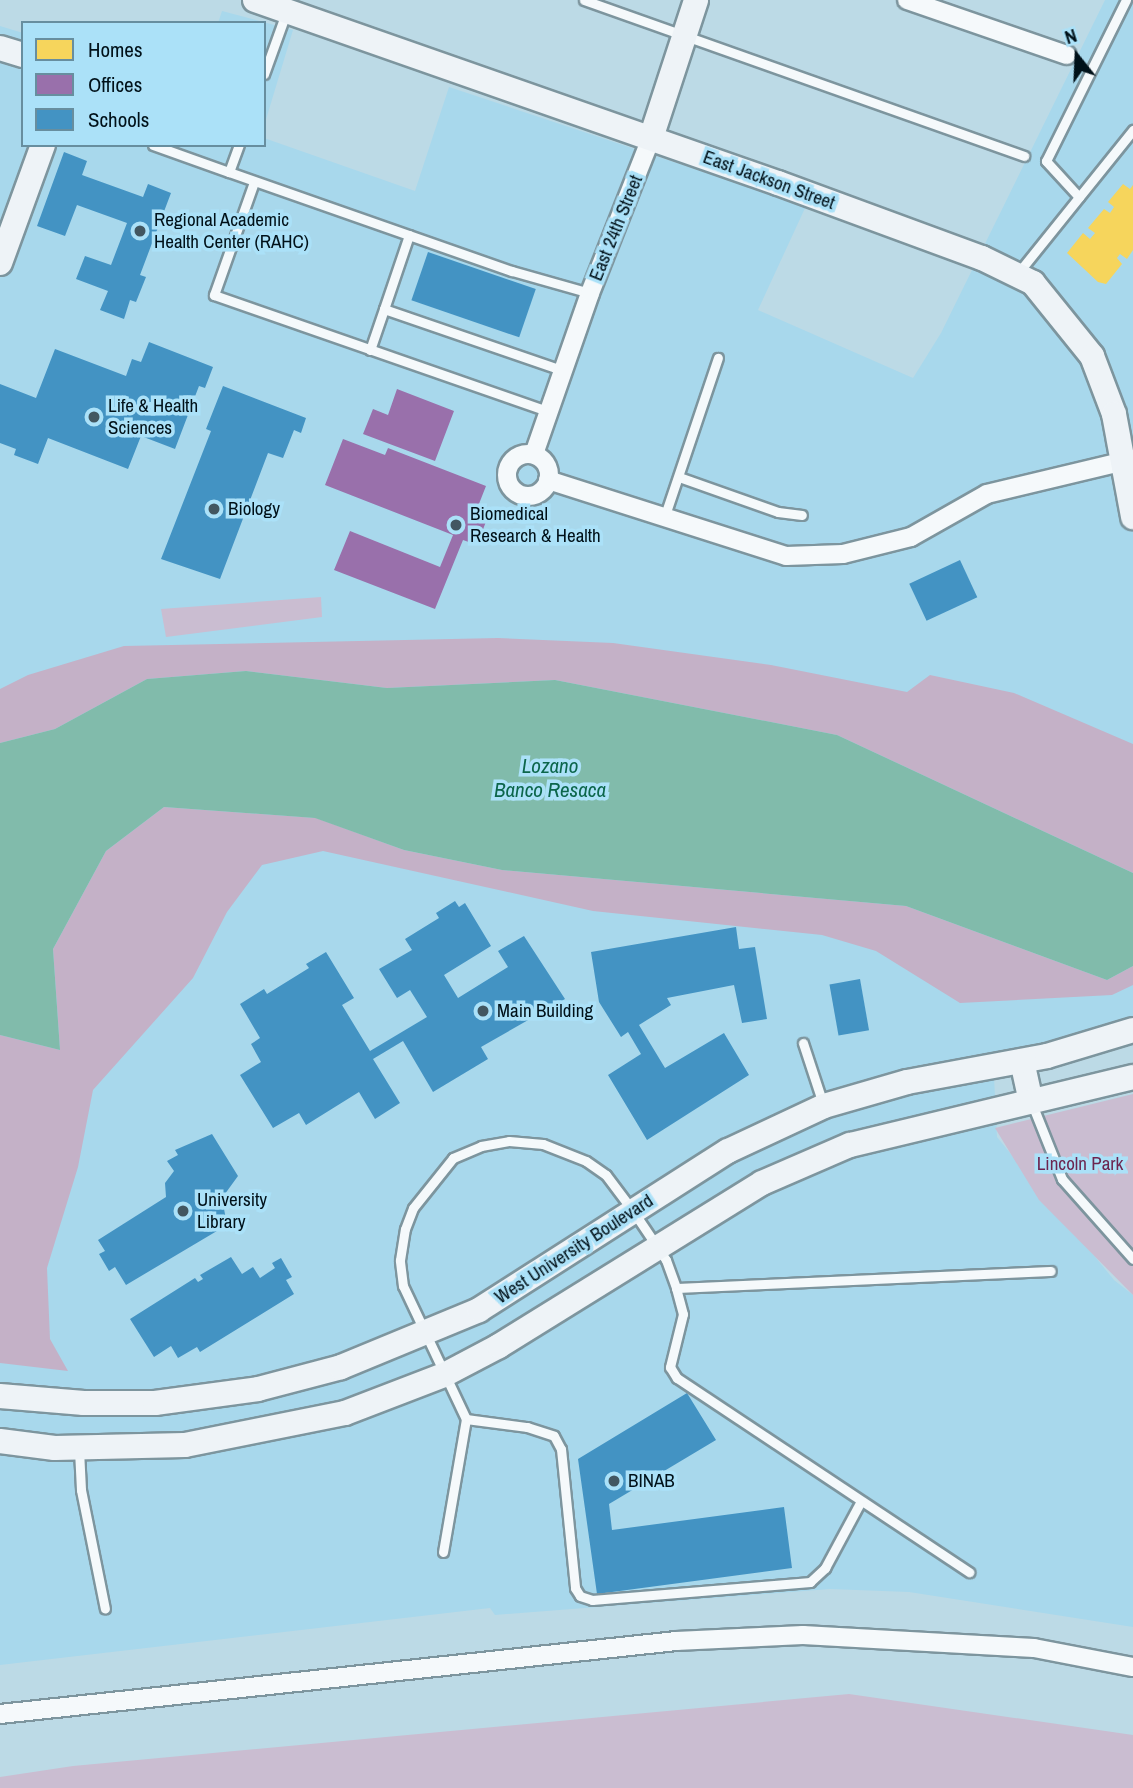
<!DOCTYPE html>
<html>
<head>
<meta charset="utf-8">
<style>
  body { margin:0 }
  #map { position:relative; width:1133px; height:1788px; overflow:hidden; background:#bcdae6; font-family:"Archivo Narrow",sans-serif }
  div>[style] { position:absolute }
  .built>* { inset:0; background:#a8d8ec }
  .green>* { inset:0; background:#cabdd1 }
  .forest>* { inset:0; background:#c4b1c7 }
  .water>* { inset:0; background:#81bbab }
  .homes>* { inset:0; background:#f6d55c }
  .offices>* { inset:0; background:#9970ab }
  .schools>* { inset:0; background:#4393c3; transform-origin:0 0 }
  .roads { filter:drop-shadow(2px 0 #7d959e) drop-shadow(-2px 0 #7d959e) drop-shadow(0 2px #7d959e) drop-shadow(0 -2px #7d959e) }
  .lane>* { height:9px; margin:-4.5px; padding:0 4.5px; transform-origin:4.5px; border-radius:4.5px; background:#f5f9fb }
  .street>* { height:18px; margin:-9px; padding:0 9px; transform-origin:9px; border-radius:9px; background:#f5f9fb }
  .street>.ring { margin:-9px; padding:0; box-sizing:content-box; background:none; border:18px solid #f5f9fb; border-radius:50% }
  .secondary>* { height:24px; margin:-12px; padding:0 12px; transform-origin:12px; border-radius:12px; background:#eef3f7 }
  .dots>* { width:19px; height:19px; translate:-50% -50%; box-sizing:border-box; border:4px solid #abe1f8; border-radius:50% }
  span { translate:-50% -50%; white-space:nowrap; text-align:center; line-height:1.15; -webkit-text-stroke:7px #abe1f8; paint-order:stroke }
  .street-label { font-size:19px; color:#001119 }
  .poi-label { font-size:19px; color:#001119 }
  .left { translate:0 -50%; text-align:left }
  .park-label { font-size:19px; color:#6c2550 }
  .water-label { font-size:21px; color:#0c664b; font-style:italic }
  .legend { position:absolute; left:21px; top:21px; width:245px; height:126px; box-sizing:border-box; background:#abe1f8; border:2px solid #678e9f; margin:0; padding:9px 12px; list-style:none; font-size:21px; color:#001119 }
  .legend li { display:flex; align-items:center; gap:14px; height:35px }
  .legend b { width:35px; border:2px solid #678e9f }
  .north { position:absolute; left:1042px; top:21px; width:70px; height:70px; -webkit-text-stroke:5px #abe1f8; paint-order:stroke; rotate:342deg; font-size:19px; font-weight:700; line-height:28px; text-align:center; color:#001119 }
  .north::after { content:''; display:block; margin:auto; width:24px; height:32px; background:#001119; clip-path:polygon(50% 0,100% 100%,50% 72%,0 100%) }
</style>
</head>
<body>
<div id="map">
  <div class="built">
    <i style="clip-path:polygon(1105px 0,1133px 0,1133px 1021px,1094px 1035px,993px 1057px,997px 1137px,1114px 1280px,1133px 1295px,1133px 1627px,909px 1592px,830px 1589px,495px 1615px,490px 1608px,0 1665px,0 26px,23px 33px,23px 145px,264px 145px,264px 138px,415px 191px,449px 87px,806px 206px,758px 310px,913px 378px,941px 333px)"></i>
    <i style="clip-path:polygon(222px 11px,293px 30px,264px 126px,264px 23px,218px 23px)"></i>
  </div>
  <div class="green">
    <i style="clip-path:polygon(321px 597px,322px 617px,166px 637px,161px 609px)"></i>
    <i style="clip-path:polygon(1133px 1094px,1133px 1295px,1039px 1200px,995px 1128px)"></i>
    <i style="clip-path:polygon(849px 1694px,1133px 1735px,1133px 1788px,0 1788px,0 1777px,73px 1766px)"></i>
  </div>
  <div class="forest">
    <i style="clip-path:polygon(498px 638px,613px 643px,771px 665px,907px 692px,930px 675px,1014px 693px,1133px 744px,1133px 873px,837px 735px,555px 680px,387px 688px,246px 671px,147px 679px,55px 729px,0 743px,0 689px,28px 675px,124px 646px)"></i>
    <i style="clip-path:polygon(164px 807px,316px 818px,404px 850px,502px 870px,906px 906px,1107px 980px,1133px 966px,1133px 985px,1112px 995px,960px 1003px,876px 951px,822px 935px,593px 911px,323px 851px,262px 865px,227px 912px,193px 978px,93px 1090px,78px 1167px,47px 1268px,50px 1339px,68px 1371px,0 1363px,0 1035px,60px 1050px,53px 949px,106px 851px)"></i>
  </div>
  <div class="water">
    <i style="clip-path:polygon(246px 671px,387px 688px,555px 680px,837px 735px,1133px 873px,1133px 966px,1107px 980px,906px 906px,502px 870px,404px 850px,315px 818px,164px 807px,106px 851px,53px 949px,60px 1050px,0 1035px,0 743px,55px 729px,147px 679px)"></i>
  </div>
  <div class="homes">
    <i style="clip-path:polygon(1123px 184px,1130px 189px,1133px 185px,1133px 250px,1127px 259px,1120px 254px,1117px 258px,1122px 264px,1106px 284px,1098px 282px,1067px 253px,1083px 233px,1090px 239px,1095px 233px,1088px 228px,1104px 209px,1110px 213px,1114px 207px,1108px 202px)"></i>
  </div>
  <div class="offices">
    <i style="clip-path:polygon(397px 389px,454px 411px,435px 461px,363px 434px,373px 409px,388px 415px)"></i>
    <i style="clip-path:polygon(343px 439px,385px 455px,388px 448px,486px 486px,475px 514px,487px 519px,477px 545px,463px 540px,435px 609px,334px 570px,350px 531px,440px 567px,453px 535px,325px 485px)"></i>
  </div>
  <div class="schools">
    <i style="clip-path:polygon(64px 152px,87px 161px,82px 175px,143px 197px,148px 184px,171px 193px,140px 275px,146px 277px,136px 302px,130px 300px,124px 319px,100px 310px,108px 291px,76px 279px,85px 256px,111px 265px,127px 223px,77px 205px,65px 236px,37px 226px)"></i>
    <i style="left:428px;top:252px;width:114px;height:51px;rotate:19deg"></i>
    <i style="clip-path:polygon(149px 342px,213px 367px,205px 388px,199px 386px,175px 449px,141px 436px,128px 469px,48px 438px,38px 464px,14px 455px,16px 449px,0 443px,0 384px,36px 398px,55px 349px,126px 376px,132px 359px,141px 362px)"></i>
    <i style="clip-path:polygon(223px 386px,306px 418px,301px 433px,294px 430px,283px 458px,268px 453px,220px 579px,161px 559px,211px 431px,206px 429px)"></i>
    <i style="left:960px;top:560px;width:41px;height:56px;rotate:65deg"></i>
    <i style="clip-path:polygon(455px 901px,459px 907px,465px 903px,491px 946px,444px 975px,458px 998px,508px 967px,498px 951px,524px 936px,565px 999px,481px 1047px,488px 1059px,433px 1092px,403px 1041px,373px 1059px,400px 1103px,375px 1119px,359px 1092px,306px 1125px,299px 1113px,273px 1128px,240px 1075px,261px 1062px,251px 1044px,260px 1038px,240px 1004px,264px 989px,267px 994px,309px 968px,306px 964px,326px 952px,354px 998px,342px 1005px,370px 1051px,427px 1017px,410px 990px,397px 998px,379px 969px,412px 950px,405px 939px,439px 918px,436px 913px)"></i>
    <i style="clip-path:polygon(736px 927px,739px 949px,755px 947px,767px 1019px,742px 1023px,734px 985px,667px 998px,671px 1005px,639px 1025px,665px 1068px,724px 1033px,749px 1075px,647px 1140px,608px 1075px,641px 1054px,628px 1032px,621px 1037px,599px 1002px,591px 952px)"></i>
    <i style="left:860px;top:979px;width:52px;height:31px;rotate:80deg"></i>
    <i style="clip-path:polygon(212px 1134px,238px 1176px,222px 1198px,227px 1225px,126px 1285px,115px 1267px,109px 1271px,99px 1254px,105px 1251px,98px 1240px,166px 1197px,165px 1183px,174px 1171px,167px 1161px,178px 1155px,175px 1150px)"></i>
    <i style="clip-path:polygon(231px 1257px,242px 1274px,253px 1267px,260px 1278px,275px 1268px,272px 1263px,281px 1258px,292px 1277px,286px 1280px,294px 1294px,200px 1352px,197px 1347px,178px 1358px,171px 1346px,154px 1357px,130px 1319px,195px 1278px,198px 1282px,203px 1279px,200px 1275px)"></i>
    <i style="clip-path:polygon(687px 1393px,716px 1440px,609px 1504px,612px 1530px,784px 1507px,792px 1568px,597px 1594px,578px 1459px)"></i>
  </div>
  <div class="roads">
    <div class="lane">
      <i style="left:584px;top:0;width:467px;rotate:19.5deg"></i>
      <i style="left:264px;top:74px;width:65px;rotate:-70.2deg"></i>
      <i style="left:153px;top:145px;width:81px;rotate:19.6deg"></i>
      <i style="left:229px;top:172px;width:29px;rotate:-70deg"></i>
      <i style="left:229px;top:172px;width:300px;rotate:19.3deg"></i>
      <i style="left:512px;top:271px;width:81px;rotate:15.8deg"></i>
      <i style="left:254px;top:182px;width:120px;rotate:109.5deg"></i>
      <i style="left:214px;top:295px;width:356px;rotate:19.2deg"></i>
      <i style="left:1079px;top:197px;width:49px;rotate:-132.5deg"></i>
      <i style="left:1046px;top:161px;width:180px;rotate:-63.6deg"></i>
      <i style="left:1018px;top:273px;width:184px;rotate:-51.2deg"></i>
      <i style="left:384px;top:309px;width:78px;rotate:-71.3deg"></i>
      <i style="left:370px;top:350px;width:43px;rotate:-71.1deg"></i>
      <i style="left:384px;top:309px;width:190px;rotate:19deg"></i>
      <i style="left:679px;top:477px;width:105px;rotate:19.5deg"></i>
      <i style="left:778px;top:512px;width:24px;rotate:7deg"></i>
      <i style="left:664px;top:518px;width:169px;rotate:-71.4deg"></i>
      <i style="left:803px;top:1043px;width:64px;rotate:71.8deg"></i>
      <i style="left:1032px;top:1104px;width:81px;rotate:68.2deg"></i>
      <i style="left:1062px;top:1179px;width:107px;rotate:48.4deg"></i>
      <i style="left:676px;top:1288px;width:27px;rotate:75deg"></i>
      <i style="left:683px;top:1314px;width:55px;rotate:103.8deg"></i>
      <i style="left:670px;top:1367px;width:13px;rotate:58deg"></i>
      <i style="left:677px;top:1378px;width:351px;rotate:33.6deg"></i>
      <i style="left:466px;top:1419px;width:62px;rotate:7.5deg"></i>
      <i style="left:527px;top:1427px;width:28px;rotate:18deg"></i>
      <i style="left:554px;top:1436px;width:15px;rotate:62deg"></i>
      <i style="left:561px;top:1449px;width:140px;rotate:84.2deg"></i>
      <i style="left:575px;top:1588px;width:9px;rotate:58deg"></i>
      <i style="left:580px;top:1596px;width:13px;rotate:18deg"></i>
      <i style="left:592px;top:1600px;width:219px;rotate:-4.7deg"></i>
      <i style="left:810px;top:1582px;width:21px;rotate:-43deg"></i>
      <i style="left:825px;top:1568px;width:76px;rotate:-61.8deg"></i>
      <i style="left:79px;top:1450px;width:40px;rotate:87.1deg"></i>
      <i style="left:81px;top:1490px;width:121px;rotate:78.6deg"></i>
      <i style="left:443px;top:1552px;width:135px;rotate:-80.2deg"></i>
      <i style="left:466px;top:1419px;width:147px;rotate:-115.3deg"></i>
      <i style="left:403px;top:1286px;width:26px;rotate:-97deg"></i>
      <i style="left:400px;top:1260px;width:31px;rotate:-81deg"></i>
      <i style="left:405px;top:1229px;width:22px;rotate:-69deg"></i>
      <i style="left:413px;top:1208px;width:64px;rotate:-51.3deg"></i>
      <i style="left:453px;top:1158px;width:30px;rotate:-23deg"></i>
      <i style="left:481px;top:1146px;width:28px;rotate:-10deg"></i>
      <i style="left:509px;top:1141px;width:34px;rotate:5deg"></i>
      <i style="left:543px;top:1144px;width:46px;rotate:21.6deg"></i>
      <i style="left:586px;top:1161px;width:24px;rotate:35deg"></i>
      <i style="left:606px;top:1175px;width:45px;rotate:53.1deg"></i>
      <i style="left:633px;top:1211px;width:59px;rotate:56deg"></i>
      <i style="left:666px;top:1260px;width:30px;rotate:70deg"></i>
      <i style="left:676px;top:1288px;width:375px;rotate:-2.6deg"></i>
    </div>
    <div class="street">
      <i style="left:907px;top:0;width:169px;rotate:19deg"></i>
      <i class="ring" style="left:507px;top:454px;width:24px;height:24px"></i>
      <i style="left:534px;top:454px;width:170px;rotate:-70.8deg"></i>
      <i style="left:590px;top:293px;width:167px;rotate:-68.5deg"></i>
      <i style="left:548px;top:480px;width:250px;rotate:17.7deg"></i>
      <i style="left:786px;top:556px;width:57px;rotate:-2deg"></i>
      <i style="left:843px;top:554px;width:70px;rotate:-14deg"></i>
      <i style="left:911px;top:537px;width:87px;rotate:-29.5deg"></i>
      <i style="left:987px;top:494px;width:150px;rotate:-13.5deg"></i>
      <i style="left:0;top:1714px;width:680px;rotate:-6.16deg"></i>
      <i style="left:676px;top:1641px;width:127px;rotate:-2.7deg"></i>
      <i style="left:803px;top:1635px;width:231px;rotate:3.2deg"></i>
      <i style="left:1034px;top:1648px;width:101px;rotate:10.9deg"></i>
    </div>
    <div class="secondary">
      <i style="left:255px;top:0;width:554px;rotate:19.29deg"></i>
      <i style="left:778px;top:183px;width:217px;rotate:20.2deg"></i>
      <i style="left:982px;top:258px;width:57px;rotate:26.1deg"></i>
      <i style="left:1033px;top:283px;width:94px;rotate:51.1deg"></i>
      <i style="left:1092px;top:356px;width:62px;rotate:69.2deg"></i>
      <i style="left:1114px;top:414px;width:105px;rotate:79.5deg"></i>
      <i style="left:0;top:48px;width:24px;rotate:17deg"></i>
      <i style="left:651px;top:138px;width:145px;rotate:-71.9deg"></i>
      <i style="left:0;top:263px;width:126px;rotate:-70deg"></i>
      <i style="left:1022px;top:1061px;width:42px;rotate:77.6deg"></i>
      <i style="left:0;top:1396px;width:84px;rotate:4.8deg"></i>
      <i style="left:84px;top:1403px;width:71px"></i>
      <i style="left:155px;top:1403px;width:104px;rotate:-7.7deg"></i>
      <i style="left:258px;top:1389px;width:86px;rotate:-14.8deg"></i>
      <i style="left:341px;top:1367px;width:149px;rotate:-22.4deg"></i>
      <i style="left:479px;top:1310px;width:295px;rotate:-32.6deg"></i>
      <i style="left:728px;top:1151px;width:106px;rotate:-25.1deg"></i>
      <i style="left:824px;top:1106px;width:86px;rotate:-16.1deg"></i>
      <i style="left:907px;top:1082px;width:142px;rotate:-10.5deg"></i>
      <i style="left:1047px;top:1056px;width:90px;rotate:-16.8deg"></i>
      <i style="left:0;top:1441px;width:55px;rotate:7.3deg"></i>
      <i style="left:55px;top:1448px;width:130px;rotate:-1.3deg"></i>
      <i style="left:185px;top:1445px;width:163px;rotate:-11.3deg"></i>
      <i style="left:345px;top:1413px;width:106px;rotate:-21deg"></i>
      <i style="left:444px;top:1375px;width:62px;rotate:-27.8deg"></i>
      <i style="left:499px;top:1346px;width:309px;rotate:-31.8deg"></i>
      <i style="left:762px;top:1183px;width:96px;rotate:-23.4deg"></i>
      <i style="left:850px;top:1145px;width:291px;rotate:-13.5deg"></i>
    </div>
  </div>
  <div class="dots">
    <i style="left:140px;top:231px;background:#425761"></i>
    <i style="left:94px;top:417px;background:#425761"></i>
    <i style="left:214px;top:509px;background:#425761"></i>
    <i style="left:456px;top:525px;background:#425761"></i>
    <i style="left:483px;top:1011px;background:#425761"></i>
    <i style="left:183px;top:1211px;background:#425761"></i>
    <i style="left:614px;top:1481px;background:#425761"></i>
  </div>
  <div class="street-label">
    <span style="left:769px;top:180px;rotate:20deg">East Jackson Street</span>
    <span style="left:616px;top:228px;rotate:-68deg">East 24th Street</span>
    <span style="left:574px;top:1249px;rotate:-33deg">West University Boulevard</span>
  </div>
  <div class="poi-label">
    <span class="left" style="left:154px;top:231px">Regional Academic<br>Health Center (RAHC)</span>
    <span class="left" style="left:108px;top:417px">Life &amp; Health<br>Sciences</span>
    <span class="left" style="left:228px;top:509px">Biology</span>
    <span class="left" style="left:470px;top:525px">Biomedical<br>Research &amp; Health</span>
    <span class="left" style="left:497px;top:1011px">Main Building</span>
    <span class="left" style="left:197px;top:1211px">University<br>Library</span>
    <span class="left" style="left:628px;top:1481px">BINAB</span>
  </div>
  <div class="park-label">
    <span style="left:1080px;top:1164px">Lincoln Park</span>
  </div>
  <div class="water-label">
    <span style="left:550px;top:778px">Lozano<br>Banco Resaca</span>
  </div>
  <ul class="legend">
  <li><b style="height:19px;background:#f6d55c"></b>Homes</li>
  <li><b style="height:19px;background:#9970ab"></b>Offices</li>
  <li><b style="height:19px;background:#4393c3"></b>Schools</li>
  </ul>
  <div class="north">N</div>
</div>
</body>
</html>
